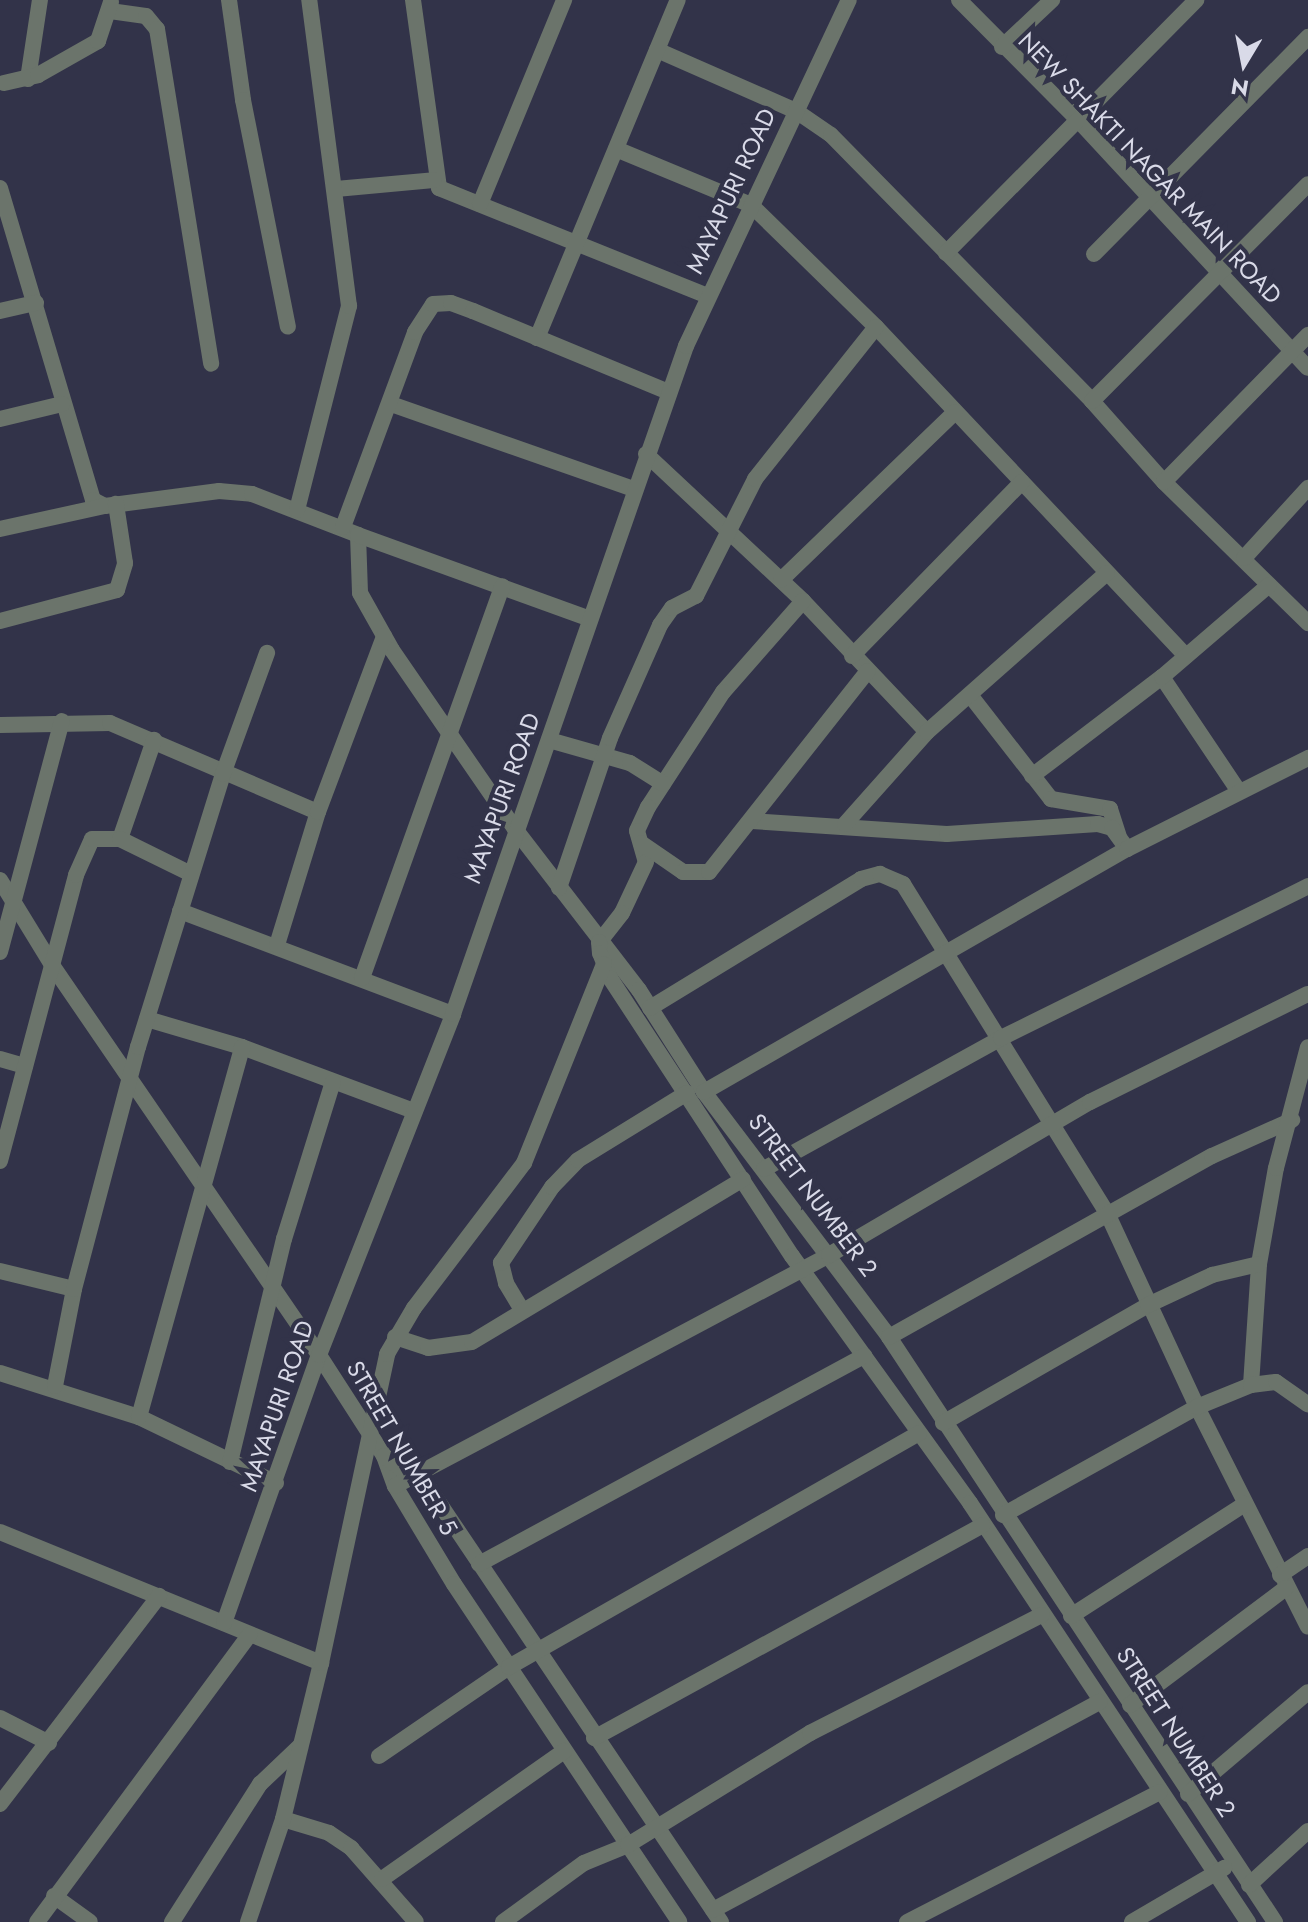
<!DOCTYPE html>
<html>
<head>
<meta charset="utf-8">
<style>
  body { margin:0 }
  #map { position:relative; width:1308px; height:1922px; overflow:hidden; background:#323349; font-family:Jost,sans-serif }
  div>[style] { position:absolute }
  .street>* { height:16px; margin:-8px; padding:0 8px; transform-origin:8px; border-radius:8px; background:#6b746b }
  span { translate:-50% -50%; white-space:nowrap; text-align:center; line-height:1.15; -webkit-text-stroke:8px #323349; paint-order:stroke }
  .street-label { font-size:24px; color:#d9dae8 }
  .north { position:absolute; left:1204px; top:24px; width:80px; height:80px; -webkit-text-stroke:6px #323349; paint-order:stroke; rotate:190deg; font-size:22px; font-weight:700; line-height:32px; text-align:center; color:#d9dae8 }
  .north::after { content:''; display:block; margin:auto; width:28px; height:36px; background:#d9dae8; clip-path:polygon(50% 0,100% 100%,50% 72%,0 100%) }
</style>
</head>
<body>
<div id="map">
  <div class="street">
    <i style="left:229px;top:0;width:101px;rotate:82deg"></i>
    <i style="left:243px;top:100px;width:231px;rotate:78.8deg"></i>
    <i style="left:413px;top:0;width:190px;rotate:82.1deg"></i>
    <i style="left:439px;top:188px;width:290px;rotate:21.9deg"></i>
    <i style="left:959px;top:0;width:172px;rotate:45.2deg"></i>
    <i style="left:1080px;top:122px;width:335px;rotate:47.2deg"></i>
    <i style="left:110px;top:11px;width:36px;rotate:8deg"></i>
    <i style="left:146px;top:16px;width:17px;rotate:50deg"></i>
    <i style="left:157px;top:29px;width:339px;rotate:80.8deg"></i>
    <i style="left:1002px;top:47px;width:69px;rotate:-43.2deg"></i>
    <i style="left:657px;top:50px;width:152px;rotate:23.7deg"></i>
    <i style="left:796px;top:111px;width:42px;rotate:34.4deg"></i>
    <i style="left:831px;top:135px;width:373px;rotate:45.5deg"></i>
    <i style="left:1092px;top:401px;width:108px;rotate:48.4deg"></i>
    <i style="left:1164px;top:482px;width:202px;rotate:44.4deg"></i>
    <i style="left:28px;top:79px;width:80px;rotate:-81.4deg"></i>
    <i style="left:4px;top:83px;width:35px;rotate:-13deg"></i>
    <i style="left:38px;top:75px;width:69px;rotate:-29.5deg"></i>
    <i style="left:98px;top:41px;width:41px;rotate:-71.6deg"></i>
    <i style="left:616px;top:149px;width:146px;rotate:22.5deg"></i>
    <i style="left:751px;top:205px;width:175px;rotate:44.3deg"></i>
    <i style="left:876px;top:327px;width:452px;rotate:46.7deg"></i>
    <i style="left:0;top:188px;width:326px;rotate:73.4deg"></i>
    <i style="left:93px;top:500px;width:13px;rotate:27deg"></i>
    <i style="left:105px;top:506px;width:115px;rotate:-7.5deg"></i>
    <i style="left:219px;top:491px;width:33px;rotate:5deg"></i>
    <i style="left:252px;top:494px;width:114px;rotate:21.1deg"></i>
    <i style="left:358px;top:535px;width:58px;rotate:88deg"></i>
    <i style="left:360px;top:593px;width:65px;rotate:60.7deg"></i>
    <i style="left:392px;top:650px;width:217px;rotate:55.5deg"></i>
    <i style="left:515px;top:829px;width:203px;rotate:52.4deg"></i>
    <i style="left:639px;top:990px;width:121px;rotate:57.5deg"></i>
    <i style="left:704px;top:1092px;width:307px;rotate:52.9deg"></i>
    <i style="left:889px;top:1337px;width:701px;rotate:56.58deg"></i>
    <i style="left:336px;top:189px;width:98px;rotate:-5.2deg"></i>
    <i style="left:480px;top:204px;width:221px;rotate:-67.6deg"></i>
    <i style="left:946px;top:253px;width:356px;rotate:-45.3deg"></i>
    <i style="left:1094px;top:254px;width:305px;rotate:-45.4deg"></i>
    <i style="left:0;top:311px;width:37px;rotate:-13deg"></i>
    <i style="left:537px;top:338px;width:366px;rotate:-67.4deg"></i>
    <i style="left:1092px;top:401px;width:306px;rotate:-45.1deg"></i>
    <i style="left:391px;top:404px;width:257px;rotate:19.3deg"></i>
    <i style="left:0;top:419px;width:64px;rotate:-13.6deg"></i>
    <i style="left:646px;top:454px;width:215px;rotate:43.1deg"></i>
    <i style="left:803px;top:601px;width:180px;rotate:46.6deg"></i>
    <i style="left:1164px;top:482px;width:206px;rotate:-45.6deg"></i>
    <i style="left:297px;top:510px;width:211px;rotate:-75.7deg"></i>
    <i style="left:349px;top:306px;width:309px;rotate:-97.4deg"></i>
    <i style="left:343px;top:527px;width:208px;rotate:-69.7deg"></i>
    <i style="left:415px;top:332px;width:33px;rotate:-57deg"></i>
    <i style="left:433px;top:304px;width:18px;rotate:-3deg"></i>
    <i style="left:451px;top:303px;width:23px;rotate:20deg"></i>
    <i style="left:473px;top:311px;width:212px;rotate:22.5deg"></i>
    <i style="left:0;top:529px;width:107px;rotate:-12.4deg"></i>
    <i style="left:358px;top:535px;width:247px;rotate:19.9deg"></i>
    <i style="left:1244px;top:558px;width:95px;rotate:-47.6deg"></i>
    <i style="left:781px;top:580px;width:242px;rotate:-44deg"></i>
    <i style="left:803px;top:601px;width:121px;rotate:131.3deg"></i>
    <i style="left:723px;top:692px;width:137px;rotate:123.1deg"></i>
    <i style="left:648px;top:807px;width:26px;rotate:115deg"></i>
    <i style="left:637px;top:831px;width:32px;rotate:74deg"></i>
    <i style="left:646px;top:862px;width:56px;rotate:115.2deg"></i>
    <i style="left:622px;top:913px;width:37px;rotate:128deg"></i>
    <i style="left:599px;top:942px;width:11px;rotate:85deg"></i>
    <i style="left:600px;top:953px;width:27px;rotate:68deg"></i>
    <i style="left:610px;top:978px;width:332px;rotate:56.8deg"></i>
    <i style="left:792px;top:1256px;width:304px;rotate:54.2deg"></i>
    <i style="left:970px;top:1503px;width:503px;rotate:56.44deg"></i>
    <i style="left:0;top:621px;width:121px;rotate:-14.8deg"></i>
    <i style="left:117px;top:590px;width:28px;rotate:-73deg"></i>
    <i style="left:125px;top:563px;width:60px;rotate:-98.7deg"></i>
    <i style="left:852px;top:656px;width:243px;rotate:-45.7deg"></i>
    <i style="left:1162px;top:677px;width:136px;rotate:56.1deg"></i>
    <i style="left:970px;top:695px;width:132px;rotate:52.1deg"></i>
    <i style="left:1051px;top:799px;width:60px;rotate:9.6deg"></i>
    <i style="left:1110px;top:809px;width:28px;rotate:72deg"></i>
    <i style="left:0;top:725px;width:110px;rotate:-1deg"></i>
    <i style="left:110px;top:723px;width:226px;rotate:23.2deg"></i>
    <i style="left:549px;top:740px;width:84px;rotate:15.9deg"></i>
    <i style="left:630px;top:763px;width:39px;rotate:32deg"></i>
    <i style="left:1032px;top:776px;width:163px;rotate:-37.3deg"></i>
    <i style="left:1162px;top:677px;width:141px;rotate:-40.7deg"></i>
    <i style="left:752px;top:821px;width:195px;rotate:3.8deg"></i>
    <i style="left:947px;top:834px;width:151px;rotate:-3.8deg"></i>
    <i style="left:1098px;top:824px;width:15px;rotate:16deg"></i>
    <i style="left:1112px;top:828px;width:26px;rotate:54deg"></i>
    <i style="left:845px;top:824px;width:123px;rotate:-48.3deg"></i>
    <i style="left:927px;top:732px;width:240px;rotate:-41.5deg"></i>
    <i style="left:120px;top:839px;width:105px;rotate:-71deg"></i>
    <i style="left:641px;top:843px;width:51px;rotate:34.6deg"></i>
    <i style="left:683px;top:872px;width:26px"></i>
    <i style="left:709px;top:872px;width:256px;rotate:-51.7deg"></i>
    <i style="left:0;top:880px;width:100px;rotate:58.5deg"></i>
    <i style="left:52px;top:965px;width:473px;rotate:55.6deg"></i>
    <i style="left:319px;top:1355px;width:120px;rotate:57.2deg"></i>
    <i style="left:384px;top:1456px;width:32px;rotate:70deg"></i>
    <i style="left:395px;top:1486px;width:114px;rotate:59deg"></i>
    <i style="left:454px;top:1584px;width:406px;rotate:56.3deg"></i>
    <i style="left:559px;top:888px;width:158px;rotate:-71.2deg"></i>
    <i style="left:610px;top:738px;width:124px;rotate:-66.1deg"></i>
    <i style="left:660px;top:625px;width:21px;rotate:-55deg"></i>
    <i style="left:672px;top:608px;width:27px;rotate:-27deg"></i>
    <i style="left:696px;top:596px;width:131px;rotate:-63.2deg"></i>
    <i style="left:755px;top:479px;width:194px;rotate:-51.5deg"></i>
    <i style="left:180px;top:911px;width:292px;rotate:20.7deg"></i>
    <i style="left:277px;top:945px;width:139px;rotate:-72.9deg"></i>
    <i style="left:318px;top:812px;width:188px;rotate:-69.4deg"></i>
    <i style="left:0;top:952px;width:239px;rotate:-75deg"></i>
    <i style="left:362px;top:978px;width:416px;rotate:-70.3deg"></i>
    <i style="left:650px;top:1008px;width:247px;rotate:-31.4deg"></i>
    <i style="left:861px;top:879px;width:20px;rotate:-15deg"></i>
    <i style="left:880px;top:874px;width:25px;rotate:23deg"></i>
    <i style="left:903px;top:884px;width:389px;rotate:58.2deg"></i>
    <i style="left:1108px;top:1215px;width:212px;rotate:65.1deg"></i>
    <i style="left:1197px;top:1407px;width:246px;rotate:63.2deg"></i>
    <i style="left:147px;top:1019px;width:99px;rotate:16.4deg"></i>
    <i style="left:242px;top:1047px;width:184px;rotate:20.4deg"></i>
    <i style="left:0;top:1059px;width:26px;rotate:16deg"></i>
    <i style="left:704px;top:1092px;width:488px;rotate:-29.9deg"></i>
    <i style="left:1127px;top:849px;width:203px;rotate:-26.7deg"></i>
    <i style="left:0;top:1161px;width:296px;rotate:-75.1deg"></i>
    <i style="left:76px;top:875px;width:39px;rotate:-66deg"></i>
    <i style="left:92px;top:839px;width:28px"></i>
    <i style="left:120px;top:839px;width:79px;rotate:26.2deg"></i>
    <i style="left:764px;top:1169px;width:271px;rotate:-28.9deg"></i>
    <i style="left:1001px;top:1038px;width:343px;rotate:-26.3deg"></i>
    <i style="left:0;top:1271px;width:76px;rotate:13.7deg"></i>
    <i style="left:522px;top:1310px;width:31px;rotate:-121deg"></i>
    <i style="left:506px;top:1283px;width:21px;rotate:-104deg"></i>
    <i style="left:501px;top:1263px;width:92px;rotate:-56.1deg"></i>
    <i style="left:552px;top:1187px;width:37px;rotate:-46deg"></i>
    <i style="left:578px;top:1160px;width:128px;rotate:-31.6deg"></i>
    <i style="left:395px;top:1337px;width:35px;rotate:18deg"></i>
    <i style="left:428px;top:1348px;width:44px;rotate:-7.8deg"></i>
    <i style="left:472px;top:1342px;width:316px;rotate:-31deg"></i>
    <i style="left:889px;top:1337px;width:370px;rotate:-29.3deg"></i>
    <i style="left:1212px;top:1156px;width:88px;rotate:-24.2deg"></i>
    <i style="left:0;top:1373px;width:146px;rotate:17.6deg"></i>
    <i style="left:139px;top:1417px;width:152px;rotate:25.7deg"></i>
    <i style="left:1251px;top:1385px;width:121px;rotate:-86.2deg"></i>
    <i style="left:1259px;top:1264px;width:97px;rotate:-80deg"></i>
    <i style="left:1276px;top:1168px;width:125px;rotate:-75.2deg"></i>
    <i style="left:55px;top:1386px;width:99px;rotate:-78.9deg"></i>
    <i style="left:74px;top:1289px;width:250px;rotate:-75.2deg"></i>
    <i style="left:138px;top:1047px;width:286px;rotate:-72.7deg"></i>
    <i style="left:223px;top:774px;width:129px;rotate:-70deg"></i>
    <i style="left:139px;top:1417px;width:384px;rotate:-74.4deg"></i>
    <i style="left:943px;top:1423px;width:237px;rotate:-29.9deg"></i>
    <i style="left:1148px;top:1305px;width:71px;rotate:-25.1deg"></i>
    <i style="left:1212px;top:1275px;width:48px;rotate:-13.2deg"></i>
    <i style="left:384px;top:1456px;width:55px;rotate:35.4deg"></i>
    <i style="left:429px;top:1488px;width:523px;rotate:56.07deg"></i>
    <i style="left:230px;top:1462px;width:229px;rotate:-76.4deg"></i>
    <i style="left:284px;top:1239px;width:164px;rotate:-72.7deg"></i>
    <i style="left:395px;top:1486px;width:492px;rotate:-28deg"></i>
    <i style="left:829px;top:1255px;width:303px;rotate:-30.4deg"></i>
    <i style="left:1090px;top:1102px;width:243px;rotate:-26.4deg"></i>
    <i style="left:1003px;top:1515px;width:222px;rotate:-29.1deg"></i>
    <i style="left:1197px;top:1407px;width:58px;rotate:-22.2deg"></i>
    <i style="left:1251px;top:1385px;width:25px;rotate:-7deg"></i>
    <i style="left:1276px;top:1382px;width:39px;rotate:35deg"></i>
    <i style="left:0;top:1532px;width:347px;rotate:22.2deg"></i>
    <i style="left:479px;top:1564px;width:438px;rotate:-28.4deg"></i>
    <i style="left:1280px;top:1575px;width:34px;rotate:-34deg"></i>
    <i style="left:1071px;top:1616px;width:207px;rotate:-32.8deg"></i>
    <i style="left:224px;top:1623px;width:284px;rotate:-70.5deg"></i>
    <i style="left:319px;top:1355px;width:366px;rotate:-68.5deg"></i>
    <i style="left:453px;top:1014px;width:707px;rotate:-70.77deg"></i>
    <i style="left:686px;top:346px;width:382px;rotate:-64.8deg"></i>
    <i style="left:1130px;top:1705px;width:195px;rotate:-36.9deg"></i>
    <i style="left:0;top:1718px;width:55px;rotate:27deg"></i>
    <i style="left:594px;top:1738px;width:443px;rotate:-28.7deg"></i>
    <i style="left:379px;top:1756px;width:158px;rotate:-34.4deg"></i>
    <i style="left:509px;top:1667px;width:472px;rotate:-29.7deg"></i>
    <i style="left:1188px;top:1794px;width:157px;rotate:-40.4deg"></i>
    <i style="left:0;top:1804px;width:262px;rotate:-52.6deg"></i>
    <i style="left:283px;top:1819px;width:48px;rotate:16.9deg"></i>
    <i style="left:329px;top:1833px;width:27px;rotate:34deg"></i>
    <i style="left:351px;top:1848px;width:98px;rotate:48.7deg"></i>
    <i style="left:382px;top:1879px;width:223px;rotate:-35.1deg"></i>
    <i style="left:1249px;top:1885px;width:80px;rotate:-42.5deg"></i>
    <i style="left:54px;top:1896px;width:44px;rotate:35.8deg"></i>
    <i style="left:713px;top:1910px;width:439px;rotate:-28.3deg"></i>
    <i style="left:37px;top:1922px;width:357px;rotate:-53.5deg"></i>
    <i style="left:172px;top:1922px;width:164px;rotate:-57.5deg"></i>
    <i style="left:260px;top:1784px;width:55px;rotate:-43.5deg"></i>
    <i style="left:248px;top:1922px;width:109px;rotate:-71.2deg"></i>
    <i style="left:283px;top:1819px;width:161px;rotate:-76.3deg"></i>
    <i style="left:321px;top:1663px;width:316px;rotate:-77.9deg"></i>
    <i style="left:387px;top:1354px;width:53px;rotate:-59.6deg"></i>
    <i style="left:414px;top:1308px;width:182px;rotate:-52.8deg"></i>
    <i style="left:524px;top:1163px;width:214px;rotate:-68.1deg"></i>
    <i style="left:503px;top:1922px;width:100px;rotate:-36.1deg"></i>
    <i style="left:584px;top:1863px;width:48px;rotate:-22.2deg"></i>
    <i style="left:628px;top:1845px;width:214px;rotate:-31.6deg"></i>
    <i style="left:810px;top:1733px;width:260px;rotate:-27deg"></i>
    <i style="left:907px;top:1922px;width:284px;rotate:-27.2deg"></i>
    <i style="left:1132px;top:1922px;width:107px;rotate:-30.4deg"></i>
  </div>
  <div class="street-label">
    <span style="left:1150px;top:168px;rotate:46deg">NEW SHAKTI NAGAR MAIN ROAD</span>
    <span style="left:731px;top:191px;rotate:-65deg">MAYAPURI ROAD</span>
    <span style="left:502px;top:798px;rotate:-70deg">MAYAPURI ROAD</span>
    <span style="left:813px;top:1195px;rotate:53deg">STREET NUMBER 2</span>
    <span style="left:277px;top:1406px;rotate:-71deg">MAYAPURI ROAD</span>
    <span style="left:402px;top:1448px;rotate:60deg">STREET NUMBER 5</span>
    <span style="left:1176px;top:1732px;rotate:57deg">STREET NUMBER 2</span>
  </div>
  <div class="north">N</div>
</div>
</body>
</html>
